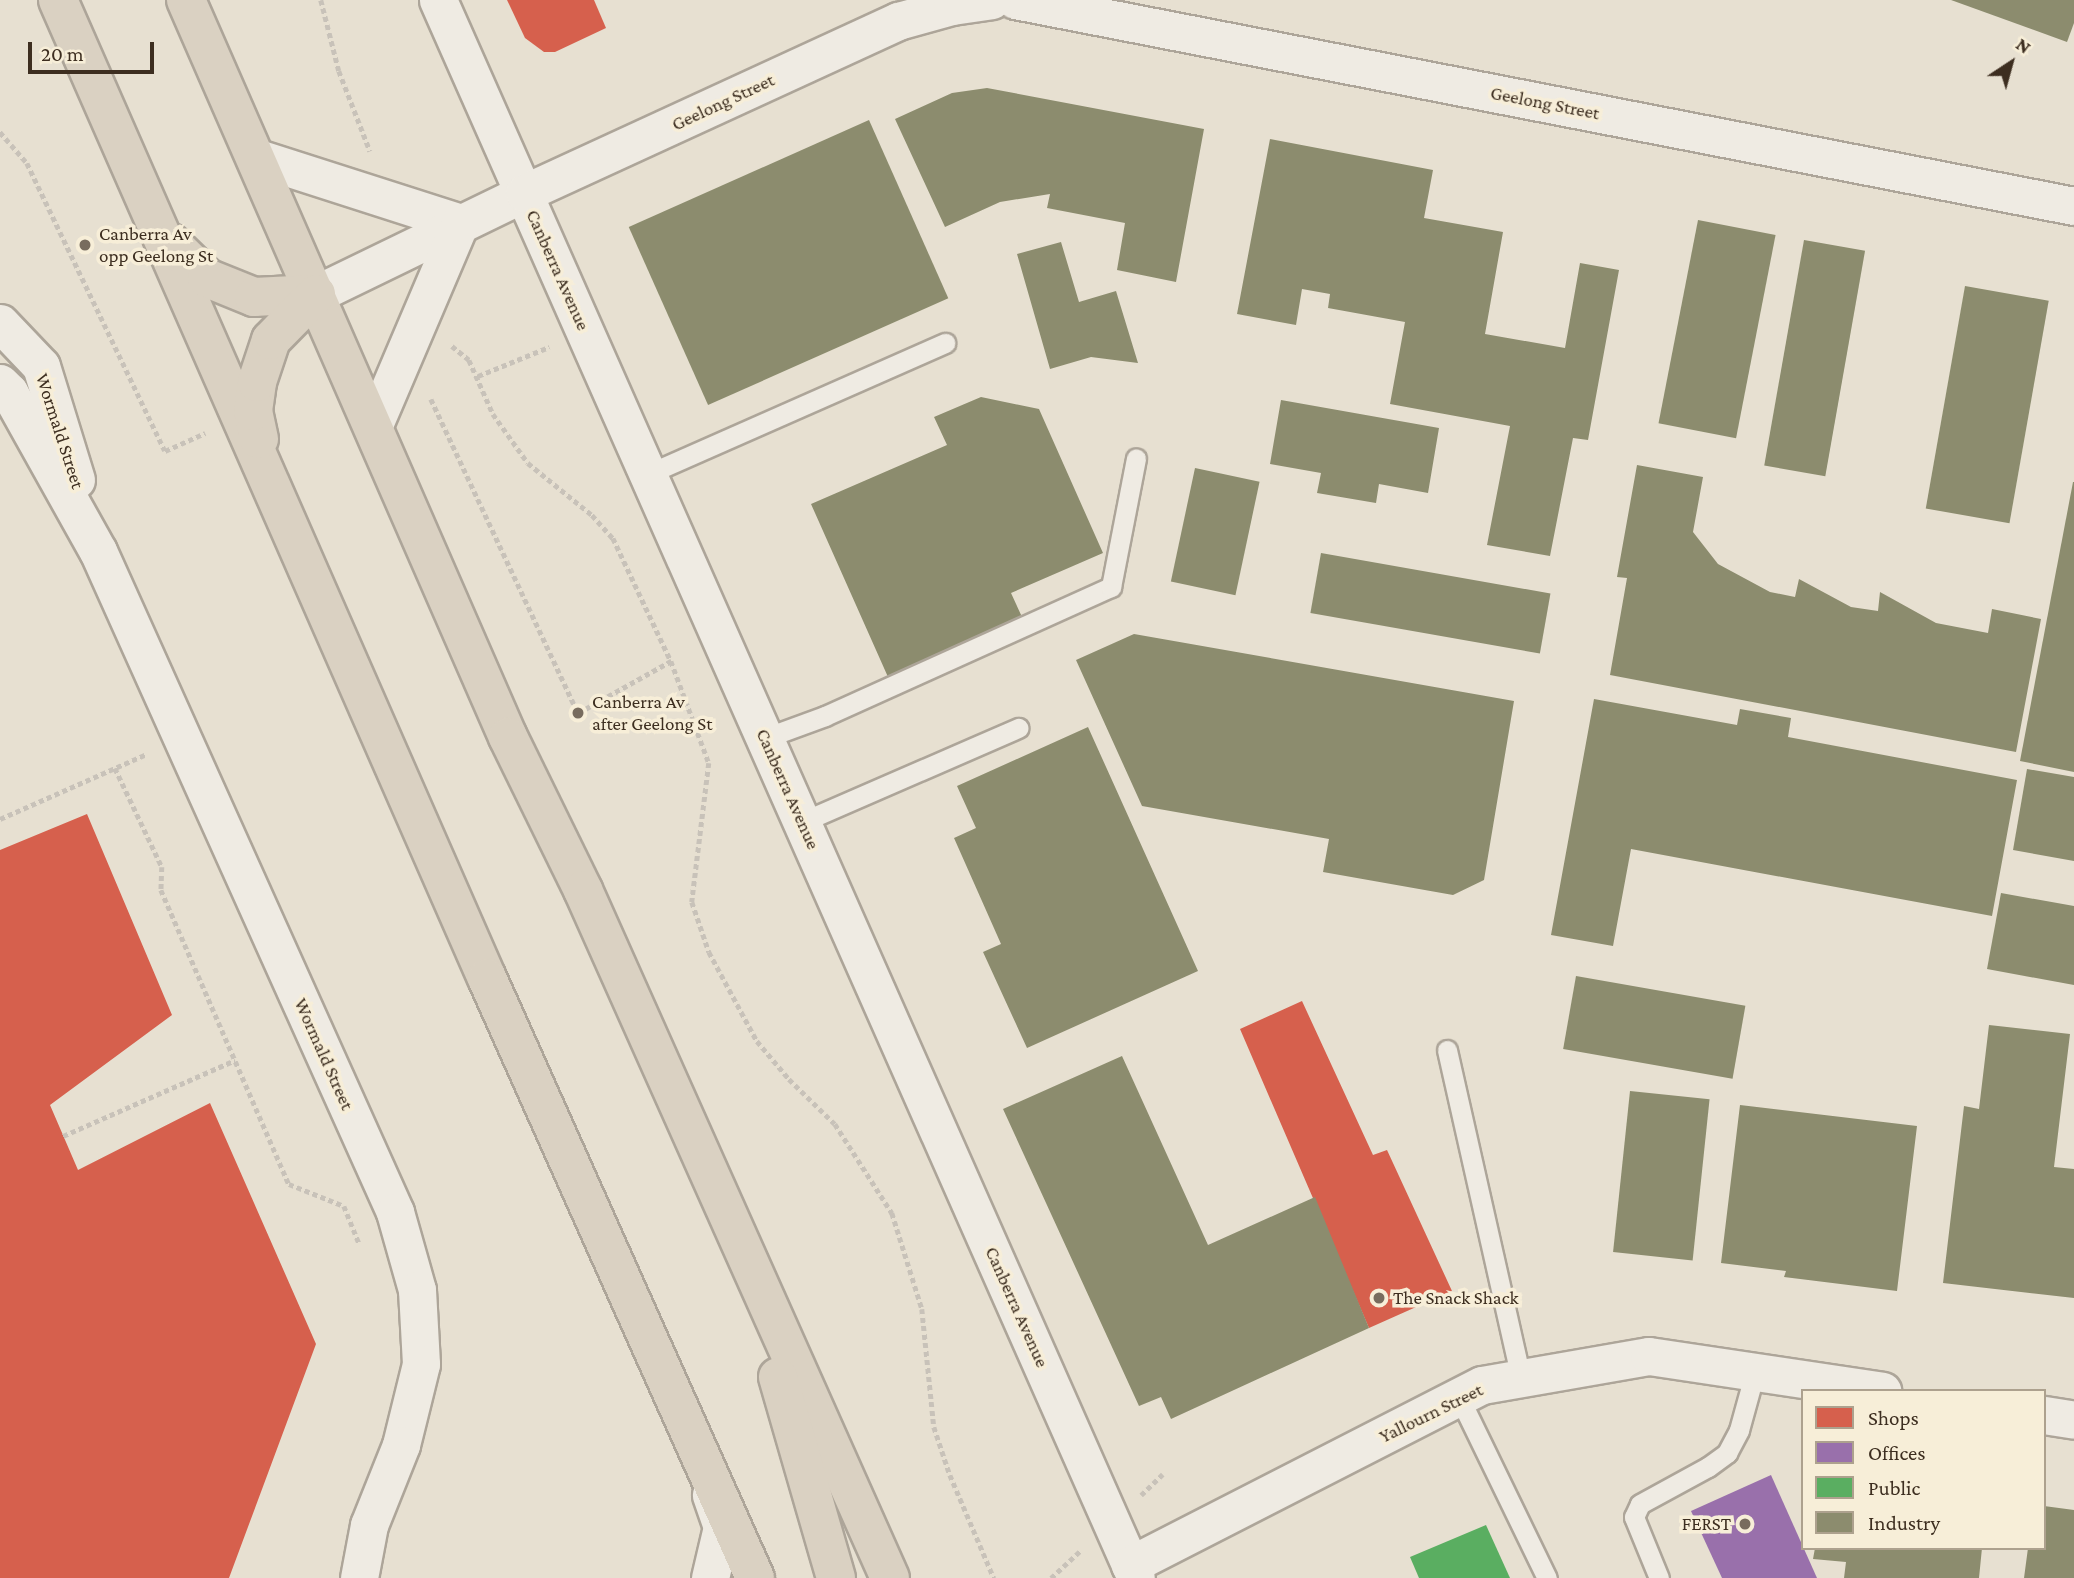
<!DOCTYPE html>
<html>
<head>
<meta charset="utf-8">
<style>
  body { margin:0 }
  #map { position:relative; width:2074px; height:1578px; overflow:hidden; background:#e7e0d1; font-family:"Crimson Pro",serif }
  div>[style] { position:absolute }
  .shops>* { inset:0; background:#d6604d }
  .offices>* { inset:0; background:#9970ab }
  .public>* { inset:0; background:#5aae61 }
  .industry>* { inset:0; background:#8c8c6e; transform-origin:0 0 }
  .path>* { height:4.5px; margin-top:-2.25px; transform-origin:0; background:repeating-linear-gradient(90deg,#c8c2b9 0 5px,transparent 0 8.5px) }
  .roads { filter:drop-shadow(2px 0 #ada599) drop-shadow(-2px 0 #ada599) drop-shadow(0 2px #ada599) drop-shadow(0 -2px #ada599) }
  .lane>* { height:19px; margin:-9.5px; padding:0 9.5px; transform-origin:9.5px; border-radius:9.5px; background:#efebe3 }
  .street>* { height:37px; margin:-18.5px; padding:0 18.5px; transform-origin:18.5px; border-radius:18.5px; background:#efebe3 }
  .highway>* { height:38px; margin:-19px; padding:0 19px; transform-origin:19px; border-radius:19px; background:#dad1c2 }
  .dots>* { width:19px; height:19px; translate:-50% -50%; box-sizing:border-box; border:4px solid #f7eed8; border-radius:50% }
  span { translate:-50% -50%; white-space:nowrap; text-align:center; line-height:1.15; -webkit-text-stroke:7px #f7eed8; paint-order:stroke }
  .street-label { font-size:19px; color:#3d2e20 }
  .poi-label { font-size:19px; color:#3d2e20 }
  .left { translate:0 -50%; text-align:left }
  .right { translate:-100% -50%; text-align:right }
  .legend { position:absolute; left:1801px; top:1389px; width:245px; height:161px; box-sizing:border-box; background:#f7eed8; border:2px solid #ada18e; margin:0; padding:9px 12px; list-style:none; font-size:21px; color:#3d2e20 }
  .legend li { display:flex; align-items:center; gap:14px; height:35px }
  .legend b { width:35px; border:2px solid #ada18e }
  .north { position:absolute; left:1976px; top:28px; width:70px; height:70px; -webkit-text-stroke:5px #f7eed8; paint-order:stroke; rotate:36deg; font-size:19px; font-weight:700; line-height:28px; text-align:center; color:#3d2e20 }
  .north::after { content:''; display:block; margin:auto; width:24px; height:32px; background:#3d2e20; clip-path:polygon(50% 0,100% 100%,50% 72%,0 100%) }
  .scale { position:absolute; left:28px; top:42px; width:126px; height:32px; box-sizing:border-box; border:4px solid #3d2e20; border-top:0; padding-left:9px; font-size:21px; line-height:24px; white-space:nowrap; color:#3d2e20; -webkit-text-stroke:5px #f7eed8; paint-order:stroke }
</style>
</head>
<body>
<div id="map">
  <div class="shops">
    <i style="clip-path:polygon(507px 0,594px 0,606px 28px,555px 52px,544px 52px,525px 38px)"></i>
    <i style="clip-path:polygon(87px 814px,172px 1015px,50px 1105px,78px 1170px,210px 1103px,316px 1344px,229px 1578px,0 1578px,0 850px)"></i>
    <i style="clip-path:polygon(1302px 1001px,1373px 1155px,1387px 1150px,1452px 1291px,1369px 1328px,1240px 1029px)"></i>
  </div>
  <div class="offices">
    <i style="clip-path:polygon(1771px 1475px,1817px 1578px,1722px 1578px,1691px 1511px)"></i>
  </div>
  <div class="public">
    <i style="clip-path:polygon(1486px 1525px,1510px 1578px,1419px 1578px,1410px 1557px)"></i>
  </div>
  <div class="industry">
    <i style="clip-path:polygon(1951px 0,2074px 0,2074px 23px,2067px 42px)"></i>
    <i style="clip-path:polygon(987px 88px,1204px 129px,1176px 282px,1117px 270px,1125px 223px,1047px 208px,1050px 194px,1000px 202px,945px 227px,895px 119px,952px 93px)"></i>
    <i style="left:869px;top:120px;width:195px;height:263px;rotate:66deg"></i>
    <i style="clip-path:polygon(1270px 139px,1433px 170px,1424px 218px,1503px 232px,1485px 334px,1565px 348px,1580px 263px,1619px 270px,1588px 440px,1573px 438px,1550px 556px,1487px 545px,1510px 426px,1390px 404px,1405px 322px,1328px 308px,1330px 294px,1302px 289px,1296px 325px,1237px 314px)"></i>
    <i style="left:1698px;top:220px;width:79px;height:207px;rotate:11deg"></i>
    <i style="left:1804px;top:240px;width:62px;height:229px;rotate:10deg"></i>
    <i style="clip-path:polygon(1061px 242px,1079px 302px,1116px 291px,1138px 363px,1091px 357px,1050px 369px,1017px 254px)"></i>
    <i style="left:1965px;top:286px;width:85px;height:226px;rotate:10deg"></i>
    <i style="clip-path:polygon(981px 397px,1039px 409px,1103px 553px,1011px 593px,1022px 617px,888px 677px,811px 504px,947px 445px,934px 417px)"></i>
    <i style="clip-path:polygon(1281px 400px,1439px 428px,1428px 493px,1379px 484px,1376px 503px,1317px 493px,1321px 473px,1270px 464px)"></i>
    <i style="clip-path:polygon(1637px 465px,1703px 477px,1693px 532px,1718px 564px,1770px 592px,1795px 597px,1799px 579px,1851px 607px,1878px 611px,1880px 592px,1936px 623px,1988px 633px,1992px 609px,2041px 619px,2016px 752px,1610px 675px,1627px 578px,1617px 577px)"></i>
    <i style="left:1195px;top:468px;width:66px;height:116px;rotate:12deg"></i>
    <i style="clip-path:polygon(2073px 482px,2074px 482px,2074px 772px,2020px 761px)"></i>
    <i style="left:1321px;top:553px;width:233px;height:61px;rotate:10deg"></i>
    <i style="clip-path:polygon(1134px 634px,1514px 701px,1484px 880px,1453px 895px,1323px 872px,1329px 839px,1142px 806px,1076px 660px)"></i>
    <i style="clip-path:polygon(1594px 699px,1737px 725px,1740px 709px,1791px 718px,1788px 737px,2017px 780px,1992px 916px,1631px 849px,1613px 946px,1551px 935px)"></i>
    <i style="clip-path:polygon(1088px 727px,1198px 971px,1027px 1048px,983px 952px,1001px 944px,954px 838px,976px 828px,957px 786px)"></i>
    <i style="clip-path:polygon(2027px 769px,2074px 777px,2074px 861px,2013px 850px)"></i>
    <i style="clip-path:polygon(2001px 893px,2074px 906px,2074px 985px,1987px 969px)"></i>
    <i style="left:1576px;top:976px;width:172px;height:74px;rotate:10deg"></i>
    <i style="clip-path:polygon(1989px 1025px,2070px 1034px,2054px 1167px,2074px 1169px,2074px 1298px,1943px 1283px,1964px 1106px,1979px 1109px)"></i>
    <i style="clip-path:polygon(1122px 1056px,1208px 1245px,1315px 1197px,1369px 1328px,1171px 1419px,1161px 1397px,1139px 1406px,1003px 1109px)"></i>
    <i style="left:1630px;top:1091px;width:80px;height:162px;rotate:6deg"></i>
    <i style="clip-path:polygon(1740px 1105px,1917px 1126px,1897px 1291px,1784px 1277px,1786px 1271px,1721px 1263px)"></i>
    <i style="clip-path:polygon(2044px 1506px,2074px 1510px,2074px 1578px,2024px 1578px,2028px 1548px,2044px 1548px)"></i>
    <i style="clip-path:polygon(1815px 1548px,1982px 1548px,1979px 1578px,1844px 1578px,1846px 1562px,1813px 1559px)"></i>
  </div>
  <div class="path">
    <i style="left:321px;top:0;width:73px;rotate:75.8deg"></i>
    <i style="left:339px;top:71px;width:86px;rotate:68.8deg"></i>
    <i style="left:0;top:132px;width:41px;rotate:48.9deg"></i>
    <i style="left:27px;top:163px;width:319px;rotate:64.4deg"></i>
    <i style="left:165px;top:451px;width:44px;rotate:-24.2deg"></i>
    <i style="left:452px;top:346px;width:22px;rotate:39deg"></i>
    <i style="left:469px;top:360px;width:59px;rotate:66deg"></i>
    <i style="left:493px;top:414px;width:60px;rotate:54.5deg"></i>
    <i style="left:528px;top:463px;width:82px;rotate:39.1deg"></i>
    <i style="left:592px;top:515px;width:31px;rotate:48deg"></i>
    <i style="left:613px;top:538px;width:136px;rotate:64.8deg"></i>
    <i style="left:671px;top:661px;width:109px;rotate:69.6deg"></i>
    <i style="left:709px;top:763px;width:140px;rotate:97deg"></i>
    <i style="left:692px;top:902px;width:53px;rotate:71.2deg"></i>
    <i style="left:709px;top:952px;width:101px;rotate:61.7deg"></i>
    <i style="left:757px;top:1041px;width:50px;rotate:49.9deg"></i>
    <i style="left:789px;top:1079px;width:64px;rotate:44.4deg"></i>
    <i style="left:835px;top:1124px;width:106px;rotate:57.4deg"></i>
    <i style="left:892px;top:1213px;width:101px;rotate:72.6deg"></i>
    <i style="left:922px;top:1309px;width:119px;rotate:84.2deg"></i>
    <i style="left:934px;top:1427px;width:51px;rotate:71.6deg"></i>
    <i style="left:950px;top:1475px;width:112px;rotate:66.9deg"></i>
    <i style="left:478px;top:376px;width:77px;rotate:-22.2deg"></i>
    <i style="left:431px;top:399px;width:347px;rotate:64.9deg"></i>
    <i style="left:578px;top:713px;width:107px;rotate:-29.2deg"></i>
    <i style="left:115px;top:768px;width:110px;rotate:64.6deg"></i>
    <i style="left:162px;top:867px;width:23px;rotate:92deg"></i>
    <i style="left:161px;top:890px;width:321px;rotate:66.5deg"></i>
    <i style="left:289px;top:1184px;width:59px;rotate:21.8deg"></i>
    <i style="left:344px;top:1206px;width:40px;rotate:68deg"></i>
    <i style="left:0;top:819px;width:161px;rotate:-23.9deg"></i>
    <i style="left:63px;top:1136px;width:188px;rotate:-23.8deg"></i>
    <i style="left:1141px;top:1495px;width:30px;rotate:-44deg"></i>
    <i style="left:1051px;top:1578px;width:41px;rotate:-43deg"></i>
  </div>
  <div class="roads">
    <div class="lane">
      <i style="left:648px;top:474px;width:325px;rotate:-23.8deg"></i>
      <i style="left:765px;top:738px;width:64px;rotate:-20.1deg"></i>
      <i style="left:825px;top:716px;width:314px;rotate:-24.3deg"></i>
      <i style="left:1111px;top:587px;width:131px;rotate:-79deg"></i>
      <i style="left:802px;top:822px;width:236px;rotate:-23.5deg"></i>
      <i style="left:1447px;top:1050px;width:336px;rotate:77.3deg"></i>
      <i style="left:1459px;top:1397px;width:201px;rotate:64.1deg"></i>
      <i style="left:1659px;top:1578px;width:66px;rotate:-112.3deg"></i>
      <i style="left:1634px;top:1517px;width:14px;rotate:-65deg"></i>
      <i style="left:1640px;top:1504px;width:77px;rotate:-28.6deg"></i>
      <i style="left:1708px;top:1467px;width:24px;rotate:-36deg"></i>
      <i style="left:1727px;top:1453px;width:26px;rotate:-62deg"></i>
      <i style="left:1739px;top:1430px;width:60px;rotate:-74.6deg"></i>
    </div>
    <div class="street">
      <i style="left:438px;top:0;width:1725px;rotate:66.14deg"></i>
      <i style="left:1015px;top:0;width:1079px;rotate:11.01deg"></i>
      <i style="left:255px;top:157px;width:215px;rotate:17.8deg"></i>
      <i style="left:316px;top:294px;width:231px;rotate:-25.9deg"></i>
      <i style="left:524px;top:193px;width:412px;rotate:-24.7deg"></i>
      <i style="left:898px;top:21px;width:56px;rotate:-15.5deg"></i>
      <i style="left:952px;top:6px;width:40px;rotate:-8.5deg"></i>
      <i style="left:0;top:323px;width:59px;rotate:46.4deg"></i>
      <i style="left:41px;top:366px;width:119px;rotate:72.9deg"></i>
      <i style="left:0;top:383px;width:13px;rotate:45deg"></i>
      <i style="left:9px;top:392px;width:182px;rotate:60.8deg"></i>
      <i style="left:98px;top:551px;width:725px;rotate:65.8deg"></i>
      <i style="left:395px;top:1212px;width:81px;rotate:74.2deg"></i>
      <i style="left:417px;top:1290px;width:74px;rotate:86.9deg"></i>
      <i style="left:421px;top:1364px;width:83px;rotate:103.9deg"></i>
      <i style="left:401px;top:1445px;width:86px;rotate:111.8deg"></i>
      <i style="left:369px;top:1525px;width:54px;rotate:100.7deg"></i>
      <i style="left:373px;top:427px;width:222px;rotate:-66.9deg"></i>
      <i style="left:2044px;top:1415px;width:30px;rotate:9deg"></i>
      <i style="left:1130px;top:1565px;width:395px;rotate:-27.1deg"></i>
      <i style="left:1482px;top:1385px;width:169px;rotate:-9.9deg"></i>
      <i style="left:1649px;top:1356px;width:236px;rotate:8.5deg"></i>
      <i style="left:710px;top:1578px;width:52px;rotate:-76.8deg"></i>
      <i style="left:722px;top:1527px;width:34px;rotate:-109deg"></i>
    </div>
    <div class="highway">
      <i style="left:58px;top:0;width:1068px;rotate:66.32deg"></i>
      <i style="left:487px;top:978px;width:657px;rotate:65.93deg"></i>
      <i style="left:186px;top:0;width:804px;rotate:66.4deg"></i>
      <i style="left:508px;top:737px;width:170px;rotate:63.9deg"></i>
      <i style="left:583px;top:890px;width:753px;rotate:65.95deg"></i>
      <i style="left:171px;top:243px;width:50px;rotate:44.2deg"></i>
      <i style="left:207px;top:278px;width:51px;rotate:22deg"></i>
      <i style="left:254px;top:297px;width:62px;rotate:-2.8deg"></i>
      <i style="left:259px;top:439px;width:29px;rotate:-102deg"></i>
      <i style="left:253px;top:411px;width:29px;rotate:-82deg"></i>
      <i style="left:257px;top:382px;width:44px;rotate:-71.6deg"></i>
      <i style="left:271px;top:340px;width:64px;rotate:-45.6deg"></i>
      <i style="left:778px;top:1377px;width:209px;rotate:73.9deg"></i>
    </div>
  </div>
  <div class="dots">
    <i style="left:85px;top:245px;background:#786c5e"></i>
    <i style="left:578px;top:713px;background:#786c5e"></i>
    <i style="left:1379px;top:1298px;background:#786c5e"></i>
    <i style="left:1745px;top:1524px;background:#786c5e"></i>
  </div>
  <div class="street-label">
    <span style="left:723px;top:102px;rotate:-25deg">Geelong Street</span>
    <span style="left:1545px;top:103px;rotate:11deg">Geelong Street</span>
    <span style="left:558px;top:270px;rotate:66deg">Canberra Avenue</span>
    <span style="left:60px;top:431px;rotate:72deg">Wormald Street</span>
    <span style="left:788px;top:789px;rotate:66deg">Canberra Avenue</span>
    <span style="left:324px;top:1054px;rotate:66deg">Wormald Street</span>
    <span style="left:1017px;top:1307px;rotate:66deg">Canberra Avenue</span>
    <span style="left:1431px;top:1413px;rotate:-26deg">Yallourn Street</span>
  </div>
  <div class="poi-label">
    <span class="left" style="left:99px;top:245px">Canberra Av<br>opp Geelong St</span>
    <span class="left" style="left:592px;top:713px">Canberra Av<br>after Geelong St</span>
    <span class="left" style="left:1393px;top:1298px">The Snack Shack</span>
    <span class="right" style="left:1731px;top:1524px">FERST</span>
  </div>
  <ul class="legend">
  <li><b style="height:19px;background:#d6604d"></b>Shops</li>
  <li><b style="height:19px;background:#9970ab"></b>Offices</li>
  <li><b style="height:19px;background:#5aae61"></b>Public</li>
  <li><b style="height:19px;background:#8c8c6e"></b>Industry</li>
  </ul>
  <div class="north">N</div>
  <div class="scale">20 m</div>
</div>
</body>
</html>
